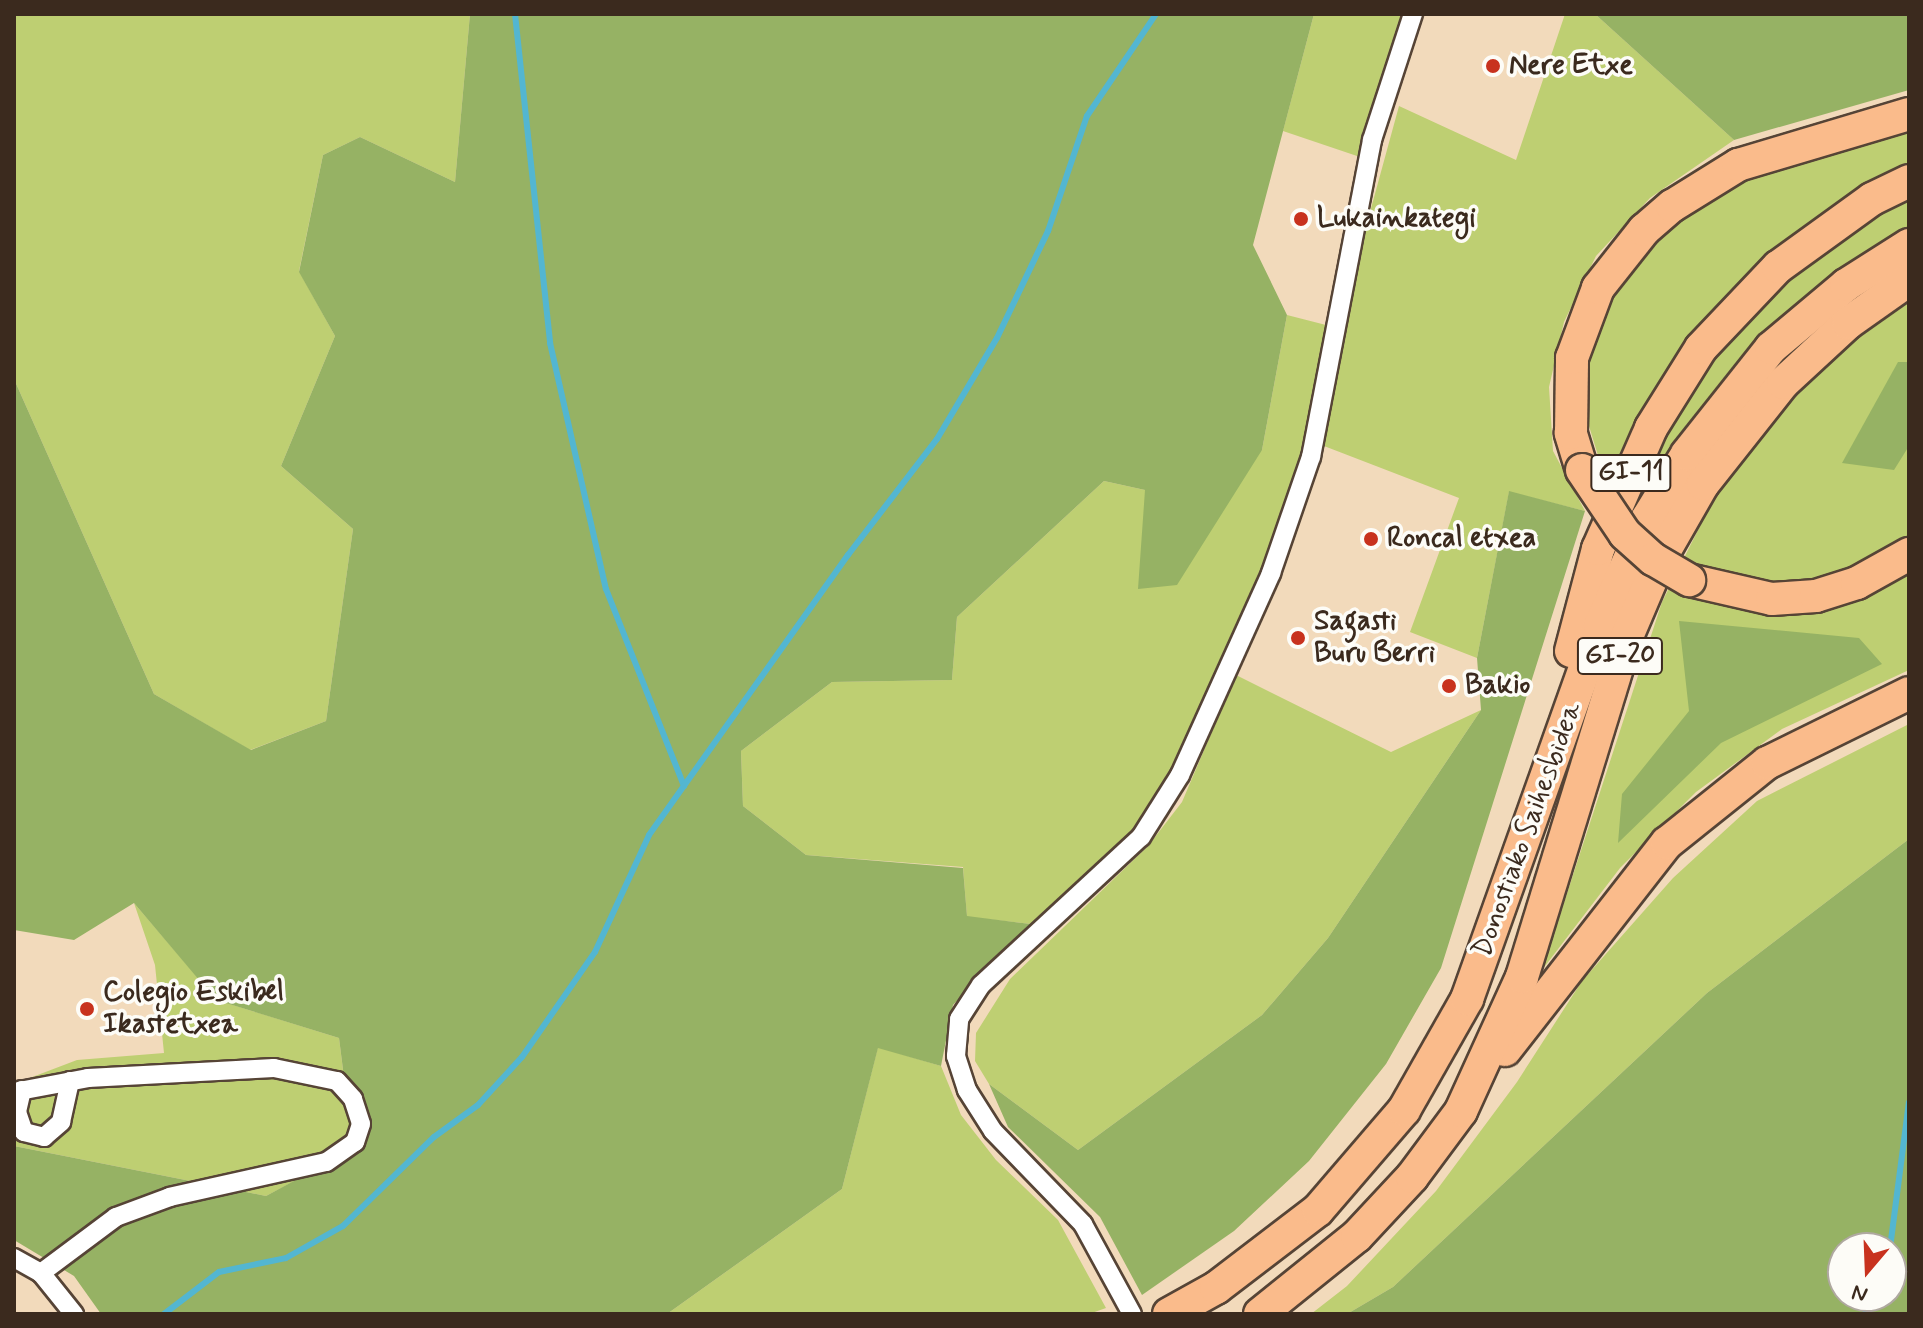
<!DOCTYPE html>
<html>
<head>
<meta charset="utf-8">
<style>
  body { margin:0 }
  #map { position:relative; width:1923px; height:1328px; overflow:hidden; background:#f2dabb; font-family:Mynerve,sans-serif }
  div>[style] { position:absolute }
  .green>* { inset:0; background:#becf72 }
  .forest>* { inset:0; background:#96b264 }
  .stream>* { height:6px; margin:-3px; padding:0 3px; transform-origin:3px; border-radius:3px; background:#53b6d1 }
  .roads { filter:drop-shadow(2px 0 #564436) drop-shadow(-2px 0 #564436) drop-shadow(0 2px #564436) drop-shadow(0 -2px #564436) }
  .street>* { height:18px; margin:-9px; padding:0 9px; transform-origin:9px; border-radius:9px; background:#fff }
  .highway>* { height:32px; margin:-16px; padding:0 16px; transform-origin:16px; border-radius:16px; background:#fabb8b }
  .bridges { filter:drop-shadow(2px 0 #564436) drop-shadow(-2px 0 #564436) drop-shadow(0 2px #564436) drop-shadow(0 -2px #564436) }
  .highway-bridge>* { height:32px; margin:-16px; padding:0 16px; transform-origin:16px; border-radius:16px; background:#fabb8b }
  .dots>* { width:22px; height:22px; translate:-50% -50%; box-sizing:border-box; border:4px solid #fdfcf7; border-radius:50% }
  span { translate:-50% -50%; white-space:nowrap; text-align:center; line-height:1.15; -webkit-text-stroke:7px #fdfcf7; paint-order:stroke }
  .shield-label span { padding:2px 6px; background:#fdfcf7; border:2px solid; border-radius:6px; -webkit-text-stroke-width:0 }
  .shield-label { font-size:26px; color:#3b2a1e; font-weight:700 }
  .poi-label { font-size:28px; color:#3b2a1e; font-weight:700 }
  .left { translate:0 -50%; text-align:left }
  .street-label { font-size:28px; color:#3b2a1e }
  .frame { position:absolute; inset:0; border:16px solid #3b2a1e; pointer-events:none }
  .north { position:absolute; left:1827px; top:1232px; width:80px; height:80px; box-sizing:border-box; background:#fdfcf7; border:2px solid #afa8a0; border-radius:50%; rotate:199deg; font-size:22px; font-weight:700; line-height:32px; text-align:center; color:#3b2a1e }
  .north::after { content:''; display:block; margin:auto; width:28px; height:36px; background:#c8321e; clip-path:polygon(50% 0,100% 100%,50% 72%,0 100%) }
</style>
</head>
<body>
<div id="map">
  <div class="green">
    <i style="clip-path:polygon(14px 14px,470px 14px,455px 182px,360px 137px,323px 155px,299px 271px,335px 336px,281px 466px,353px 529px,326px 721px,250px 750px,154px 694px,14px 379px)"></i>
    <i style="clip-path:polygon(1314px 14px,1406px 14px,1360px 157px,1283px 131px)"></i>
    <i style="clip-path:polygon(1565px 14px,1595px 14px,1734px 140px,1650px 198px,1596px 256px,1564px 322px,1549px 387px,1553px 451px,1585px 511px,1509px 492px,1477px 658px,1410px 632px,1459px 498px,1324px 446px,1367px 223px,1399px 106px,1516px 160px)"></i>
    <i style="clip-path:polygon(1909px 128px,1909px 670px,1782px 729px,1696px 792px,1620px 868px,1542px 970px,1662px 602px,1701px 524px,1604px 475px,1589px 426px,1590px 358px,1610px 303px,1645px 253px,1698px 207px,1753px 174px)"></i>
    <i style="clip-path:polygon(1287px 315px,1326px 325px,1292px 499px,1165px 790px,1127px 836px,1031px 924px,967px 917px,963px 867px,806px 855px,743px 806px,741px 751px,832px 682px,952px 680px,957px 617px,1104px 481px,1145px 490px,1262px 450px)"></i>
    <i style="clip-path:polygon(1236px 675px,1391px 752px,1481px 710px,1328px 938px,1262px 1015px,1078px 1150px,989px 1084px,975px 1061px,976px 1033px,1010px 979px,1148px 846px,1182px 802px)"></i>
    <i style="clip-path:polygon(1909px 724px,1909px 839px,1707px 993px,1393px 1287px,1347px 1314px,1311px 1314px,1347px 1286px,1436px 1191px,1517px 1082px,1582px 981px,1673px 878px,1757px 801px)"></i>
    <i style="clip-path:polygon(134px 903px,217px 1000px,339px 1038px,353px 1150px,266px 1196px,14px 1146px,14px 1084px,77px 1060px,164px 1053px,155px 965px)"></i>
    <i style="clip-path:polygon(878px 1047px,941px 1066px,961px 1115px,996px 1160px,1058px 1220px,1106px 1308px,1089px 1314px,667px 1314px,842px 1189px)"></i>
  </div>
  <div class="forest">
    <i style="clip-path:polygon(470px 14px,1314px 14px,1253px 245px,1287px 315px,1262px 450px,1177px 585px,1138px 589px,1145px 490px,1104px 481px,957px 617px,952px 680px,832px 682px,741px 751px,743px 806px,806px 855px,963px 868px,967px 916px,1031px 924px,953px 1005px,941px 1066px,878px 1048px,842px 1189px,667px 1314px,101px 1314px,74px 1276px,14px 1240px,14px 1146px,266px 1196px,353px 1149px,339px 1038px,216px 1000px,134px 903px,74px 940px,14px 930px,14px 379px,154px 694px,251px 750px,326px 721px,353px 529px,281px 466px,335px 336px,299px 272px,323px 155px,360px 137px,455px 182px)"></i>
    <i style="clip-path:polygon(1595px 14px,1909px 14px,1909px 90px,1734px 140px)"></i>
    <i style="clip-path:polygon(1898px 362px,1909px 362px,1909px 446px,1894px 470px,1842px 463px)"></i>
    <i style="clip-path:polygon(1509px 491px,1585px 511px,1441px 968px,1386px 1064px,1309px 1161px,1234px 1231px,1142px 1295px,1100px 1217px,1008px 1127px,989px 1084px,1078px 1150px,1262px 1015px,1328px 938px,1481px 710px,1477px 658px)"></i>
    <i style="clip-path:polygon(1679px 621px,1859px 638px,1882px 664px,1721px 743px,1618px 843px,1622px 794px,1689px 711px)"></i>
    <i style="clip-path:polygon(evenodd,1909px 839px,1909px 1314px,1347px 1314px,1393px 1287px,1707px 993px,1909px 839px,1891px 1248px,1891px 1296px,1843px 1296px,1843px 1248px,1891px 1248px)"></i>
  </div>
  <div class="stream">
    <i style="left:515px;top:14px;width:331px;rotate:83.9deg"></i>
    <i style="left:550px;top:343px;width:252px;rotate:77.2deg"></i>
    <i style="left:606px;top:589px;width:212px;rotate:68.4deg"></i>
    <i style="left:1890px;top:1248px;width:147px;rotate:-82.6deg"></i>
    <i style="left:164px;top:1314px;width:69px;rotate:-37.4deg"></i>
    <i style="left:219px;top:1272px;width:68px;rotate:-11.8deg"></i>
    <i style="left:286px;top:1258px;width:65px;rotate:-29.3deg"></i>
    <i style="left:343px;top:1226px;width:127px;rotate:-44.4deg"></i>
    <i style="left:434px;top:1137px;width:54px;rotate:-36deg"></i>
    <i style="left:478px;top:1105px;width:65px;rotate:-47.5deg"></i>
    <i style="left:522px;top:1057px;width:128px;rotate:-55.2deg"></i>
    <i style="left:595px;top:952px;width:129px;rotate:-65.2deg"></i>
    <i style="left:649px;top:835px;width:344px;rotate:-54.6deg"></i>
    <i style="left:848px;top:555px;width:146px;rotate:-52.5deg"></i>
    <i style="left:937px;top:439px;width:117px;rotate:-59.3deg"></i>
    <i style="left:997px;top:338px;width:119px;rotate:-64.5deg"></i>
    <i style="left:1048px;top:231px;width:121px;rotate:-71.3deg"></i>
    <i style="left:1087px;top:116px;width:123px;rotate:-55.9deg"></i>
    <i style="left:1865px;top:1314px;width:19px;rotate:-69deg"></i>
  </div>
  <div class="roads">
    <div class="street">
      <i style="left:22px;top:1090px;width:23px;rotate:103deg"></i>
      <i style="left:17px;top:1112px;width:21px;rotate:71deg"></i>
      <i style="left:24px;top:1132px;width:21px;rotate:14deg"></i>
      <i style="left:44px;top:1137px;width:23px;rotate:-41deg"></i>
      <i style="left:61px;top:1122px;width:42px;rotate:-77.6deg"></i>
      <i style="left:14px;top:1092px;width:75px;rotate:-10.7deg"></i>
      <i style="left:88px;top:1078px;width:186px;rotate:-3.1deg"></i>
      <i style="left:274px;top:1068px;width:64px;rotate:11.7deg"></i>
      <i style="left:337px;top:1081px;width:24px;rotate:48deg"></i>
      <i style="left:353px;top:1099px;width:26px;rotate:72deg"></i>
      <i style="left:361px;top:1124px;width:19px;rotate:108deg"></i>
      <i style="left:355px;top:1142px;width:35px;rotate:145deg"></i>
      <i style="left:326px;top:1162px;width:160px;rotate:167.4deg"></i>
      <i style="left:170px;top:1197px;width:58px;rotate:159.7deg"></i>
      <i style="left:116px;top:1217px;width:94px;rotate:143.3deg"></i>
      <i style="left:14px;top:1258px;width:31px;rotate:29deg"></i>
      <i style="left:41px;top:1273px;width:53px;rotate:51.2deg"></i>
      <i style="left:1132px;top:1314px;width:102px;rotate:-118.6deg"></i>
      <i style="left:1083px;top:1224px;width:129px;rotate:-134.1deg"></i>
      <i style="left:993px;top:1131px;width:49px;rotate:-122.4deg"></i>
      <i style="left:967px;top:1090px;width:36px;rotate:-108deg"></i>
      <i style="left:956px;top:1056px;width:37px;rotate:-85deg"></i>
      <i style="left:959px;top:1019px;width:40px;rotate:-57.1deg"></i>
      <i style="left:981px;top:985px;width:218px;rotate:-42.8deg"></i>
      <i style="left:1141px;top:837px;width:73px;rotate:-57.8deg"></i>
      <i style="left:1180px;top:775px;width:222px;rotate:-65.7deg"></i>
      <i style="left:1271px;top:573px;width:123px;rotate:-71deg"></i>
      <i style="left:1311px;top:457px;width:323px;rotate:-79.1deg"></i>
      <i style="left:1372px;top:140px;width:133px;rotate:-72deg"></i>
    </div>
    <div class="highway">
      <i style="left:1582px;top:470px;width:39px;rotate:-107deg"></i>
      <i style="left:1571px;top:433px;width:75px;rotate:-89.2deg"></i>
      <i style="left:1572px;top:358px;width:75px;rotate:-69.6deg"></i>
      <i style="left:1598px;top:288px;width:74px;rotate:-51.6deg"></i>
      <i style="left:1644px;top:230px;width:37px;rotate:-41deg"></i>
      <i style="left:1672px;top:206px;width:78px;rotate:-31.8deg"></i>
      <i style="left:1738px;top:165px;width:178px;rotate:-16.6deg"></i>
      <i style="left:1689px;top:580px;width:85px;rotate:12.9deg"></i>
      <i style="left:1772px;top:599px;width:44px;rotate:-3.9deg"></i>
      <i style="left:1816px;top:596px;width:43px;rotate:-17.6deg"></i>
      <i style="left:1857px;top:583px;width:60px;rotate:-29.1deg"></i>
      <i style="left:1571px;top:651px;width:106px;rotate:-75.2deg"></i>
      <i style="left:1598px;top:549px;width:132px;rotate:-66.3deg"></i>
      <i style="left:1651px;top:428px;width:94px;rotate:-58deg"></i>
      <i style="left:1701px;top:348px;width:112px;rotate:-46.5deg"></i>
      <i style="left:1778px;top:267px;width:116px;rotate:-35.9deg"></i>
      <i style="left:1872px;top:199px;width:41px;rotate:-25.9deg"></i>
      <i style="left:1505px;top:1050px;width:263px;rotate:-52deg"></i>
      <i style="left:1667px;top:843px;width:128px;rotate:-38.7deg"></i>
      <i style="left:1767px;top:763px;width:158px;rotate:-26.2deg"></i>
      <i style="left:1169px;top:1314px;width:54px;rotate:-29deg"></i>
      <i style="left:1216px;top:1288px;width:128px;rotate:-37.4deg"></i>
      <i style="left:1318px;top:1210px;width:132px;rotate:-49.3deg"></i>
      <i style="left:1404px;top:1110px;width:128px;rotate:-60.4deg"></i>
      <i style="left:1467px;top:999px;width:396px;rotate:-70.4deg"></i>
      <i style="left:1600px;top:626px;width:117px;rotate:-66.3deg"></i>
      <i style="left:1647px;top:519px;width:76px;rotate:-58.4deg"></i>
      <i style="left:1687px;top:454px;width:135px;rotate:-51.6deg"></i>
      <i style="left:1771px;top:348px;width:98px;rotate:-40deg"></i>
      <i style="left:1846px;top:285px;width:75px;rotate:-32.4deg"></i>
      <i style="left:1260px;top:1314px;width:124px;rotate:-38.8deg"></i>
      <i style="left:1357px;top:1236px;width:81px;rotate:-47deg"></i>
      <i style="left:1412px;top:1177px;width:82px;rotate:-53.4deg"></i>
      <i style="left:1461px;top:1111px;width:147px;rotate:-65.5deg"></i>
      <i style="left:1522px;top:977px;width:354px;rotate:-72.9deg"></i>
      <i style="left:1626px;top:639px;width:87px;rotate:-67deg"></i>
      <i style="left:1660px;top:559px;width:86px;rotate:-60.2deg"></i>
      <i style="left:1703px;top:484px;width:129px;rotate:-51.6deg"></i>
      <i style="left:1783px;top:383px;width:88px;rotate:-42.7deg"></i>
      <i style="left:1848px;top:323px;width:75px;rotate:-35.2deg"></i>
    </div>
  </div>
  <div class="bridges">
    <div class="highway-bridge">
      <i style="left:1582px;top:470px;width:77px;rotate:56.1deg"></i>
      <i style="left:1625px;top:534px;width:38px;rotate:42deg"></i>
      <i style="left:1653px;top:559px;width:42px;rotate:30.3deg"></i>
    </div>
  </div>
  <div class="dots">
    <i style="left:1493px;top:66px;background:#c8321e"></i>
    <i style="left:1301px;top:219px;background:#c8321e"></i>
    <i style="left:1371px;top:539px;background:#c8321e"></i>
    <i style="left:1298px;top:638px;background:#c8321e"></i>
    <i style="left:1449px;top:686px;background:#c8321e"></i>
    <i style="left:87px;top:1009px;background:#c8321e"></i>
  </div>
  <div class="shield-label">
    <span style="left:1631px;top:473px">GI-11</span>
    <span style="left:1620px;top:656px">GI-20</span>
  </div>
  <div class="poi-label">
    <span class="left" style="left:1509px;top:66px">Nere Etxe</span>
    <span class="left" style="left:1317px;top:219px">Lukainkategi</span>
    <span class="left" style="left:1387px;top:539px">Roncal etxea</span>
    <span class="left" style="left:1314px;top:638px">Sagasti<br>Buru Berri</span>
    <span class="left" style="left:1465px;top:686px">Bakio</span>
    <span class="left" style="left:103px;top:1009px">Colegio Eskibel<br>Ikastetxea</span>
  </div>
  <div class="street-label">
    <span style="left:1528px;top:830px;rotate:-70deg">Donostiako Saihesbidea</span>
  </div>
  <div class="frame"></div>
  <div class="north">N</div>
</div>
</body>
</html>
